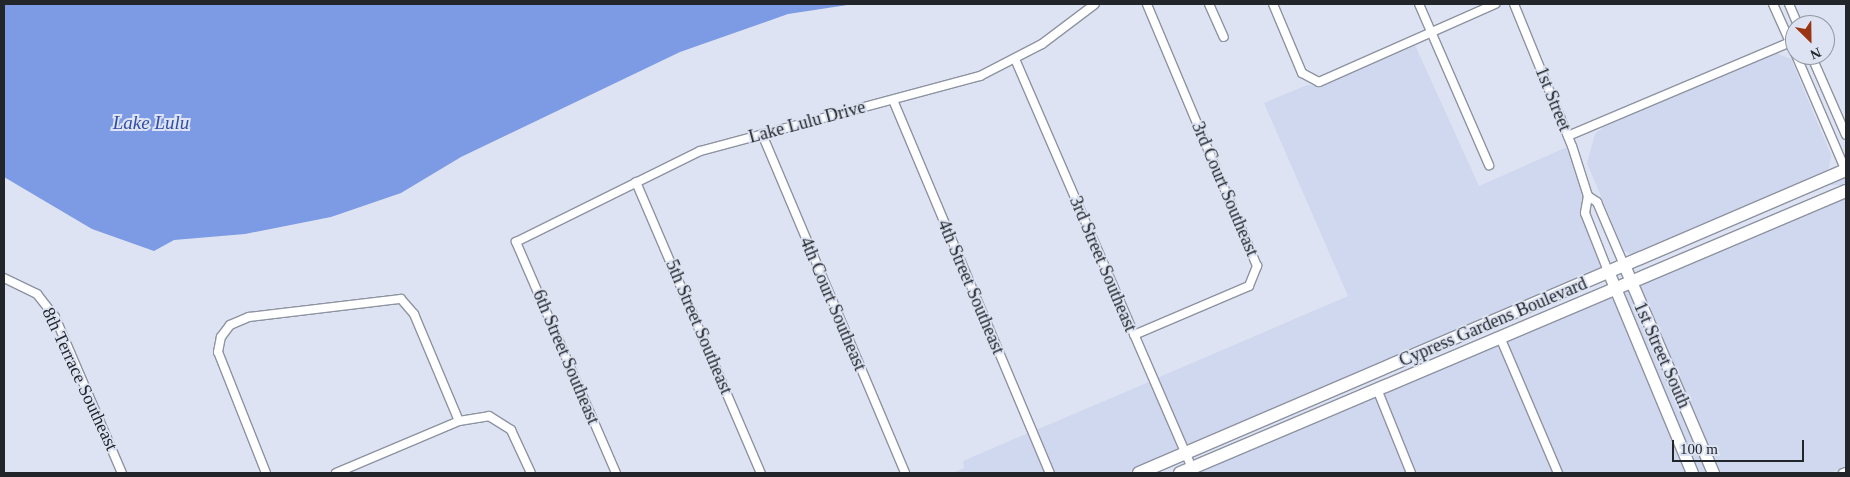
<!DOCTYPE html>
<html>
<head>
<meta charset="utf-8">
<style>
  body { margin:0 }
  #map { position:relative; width:1850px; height:477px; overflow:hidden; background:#dde3f2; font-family:Georgia,serif }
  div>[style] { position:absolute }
  .built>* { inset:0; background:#cfd8ee; transform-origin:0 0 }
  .water>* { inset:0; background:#7d9ae5 }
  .roads { filter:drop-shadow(1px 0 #8e93a1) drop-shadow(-1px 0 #8e93a1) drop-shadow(0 1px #8e93a1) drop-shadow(0 -1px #8e93a1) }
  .minor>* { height:8px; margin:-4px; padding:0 4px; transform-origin:4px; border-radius:4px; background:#fff }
  .secondary>* { height:11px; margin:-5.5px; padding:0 5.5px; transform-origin:5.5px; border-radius:5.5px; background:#fff }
  .primary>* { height:12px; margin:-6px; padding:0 6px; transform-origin:6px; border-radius:6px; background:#fff }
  span { translate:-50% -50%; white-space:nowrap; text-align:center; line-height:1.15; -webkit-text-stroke:4px #dde3f2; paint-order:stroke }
  .street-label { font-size:18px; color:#22252a }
  .water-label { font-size:19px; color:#314da5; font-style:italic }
  .frame { position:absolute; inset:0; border:5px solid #22252a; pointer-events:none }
  .north { position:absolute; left:1785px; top:15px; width:50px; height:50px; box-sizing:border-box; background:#dde3f2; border:1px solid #9297a2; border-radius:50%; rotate:157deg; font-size:14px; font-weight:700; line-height:20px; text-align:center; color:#22252a }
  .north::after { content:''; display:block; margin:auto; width:18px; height:22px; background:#9b3412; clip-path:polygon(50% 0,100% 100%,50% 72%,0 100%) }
  .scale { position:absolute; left:1672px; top:440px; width:132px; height:22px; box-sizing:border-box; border:2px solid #22252a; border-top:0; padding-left:6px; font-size:15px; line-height:18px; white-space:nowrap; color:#22252a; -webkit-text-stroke:4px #dde3f2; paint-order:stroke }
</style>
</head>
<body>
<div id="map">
  <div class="built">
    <i style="clip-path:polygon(1415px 45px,1479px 186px,1567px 147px,1583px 196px,1581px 215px,1602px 268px,1188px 447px,1157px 378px,1348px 296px,1264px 103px,1307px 85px,1321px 86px)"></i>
    <i style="clip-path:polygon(1774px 52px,1791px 59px,1831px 155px,1829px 168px,1822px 177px,1633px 255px,1624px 251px,1587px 163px,1595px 134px,1606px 125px)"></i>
    <i style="left:1846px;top:176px;width:9px;height:234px;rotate:90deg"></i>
    <i style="clip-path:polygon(1846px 196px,1846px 466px,1830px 473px,1718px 473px,1637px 285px)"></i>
    <i style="clip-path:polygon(1629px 289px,1633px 300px,1708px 473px,1700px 473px,1622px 292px)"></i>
    <i style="clip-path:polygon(1613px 295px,1690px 473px,1563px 473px,1506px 340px)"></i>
    <i style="clip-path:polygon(1498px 344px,1553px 473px,1416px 473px,1383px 392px)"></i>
    <i style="clip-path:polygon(1149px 382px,1180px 451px,1126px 473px,1055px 473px,1036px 430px)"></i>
    <i style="clip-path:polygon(1375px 396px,1406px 473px,1193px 473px)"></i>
    <i style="clip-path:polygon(1028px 433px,1045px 473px,952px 473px,964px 468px,963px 461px)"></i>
  </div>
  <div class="water">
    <i style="clip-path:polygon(4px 4px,854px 4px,788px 14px,680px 52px,461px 157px,401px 193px,331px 217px,245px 234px,174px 240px,154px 251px,92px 229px,4px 177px)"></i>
  </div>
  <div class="roads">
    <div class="minor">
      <i style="left:1209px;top:4px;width:36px;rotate:66deg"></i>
      <i style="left:1273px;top:4px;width:75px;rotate:67.2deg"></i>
      <i style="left:1302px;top:73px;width:19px;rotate:28deg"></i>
      <i style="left:1319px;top:82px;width:193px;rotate:-23.9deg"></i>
      <i style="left:1419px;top:4px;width:176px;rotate:66.5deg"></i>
      <i style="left:1514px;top:4px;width:153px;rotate:67.8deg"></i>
      <i style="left:1572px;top:146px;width:52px;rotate:72.3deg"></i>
      <i style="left:1588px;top:196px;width:17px;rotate:100deg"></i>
      <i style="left:1585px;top:213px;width:62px;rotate:68.4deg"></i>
      <i style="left:1773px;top:4px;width:54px;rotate:65.8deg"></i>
      <i style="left:1789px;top:4px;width:23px;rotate:67deg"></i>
      <i style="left:1796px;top:55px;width:126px;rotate:66.7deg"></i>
      <i style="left:1811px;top:55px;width:87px;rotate:66.4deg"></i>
      <i style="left:1015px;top:59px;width:446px;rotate:66.6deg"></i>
      <i style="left:893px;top:100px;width:405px;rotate:67.2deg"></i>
      <i style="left:762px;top:134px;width:368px;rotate:67.1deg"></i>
      <i style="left:1568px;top:136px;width:246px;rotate:-22.9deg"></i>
      <i style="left:636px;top:182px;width:317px;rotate:66.8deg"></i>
      <i style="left:1588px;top:196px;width:11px;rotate:34deg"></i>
      <i style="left:1597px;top:202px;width:69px;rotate:66.8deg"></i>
      <i style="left:4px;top:278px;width:37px;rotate:26deg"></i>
      <i style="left:37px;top:294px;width:29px;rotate:52deg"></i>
      <i style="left:55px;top:317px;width:170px;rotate:66.8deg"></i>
      <i style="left:1134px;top:335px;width:125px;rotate:-23.1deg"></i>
      <i style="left:1249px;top:286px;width:22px;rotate:-68deg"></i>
      <i style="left:1257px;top:266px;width:284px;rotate:-112.8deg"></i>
      <i style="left:1500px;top:337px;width:148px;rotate:66.9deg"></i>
      <i style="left:1377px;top:389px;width:91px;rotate:68deg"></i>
      <i style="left:266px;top:473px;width:130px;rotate:-111.6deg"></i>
      <i style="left:218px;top:352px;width:15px;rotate:-79deg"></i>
      <i style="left:221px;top:337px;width:15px;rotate:-53deg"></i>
      <i style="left:230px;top:325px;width:21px;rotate:-23deg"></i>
      <i style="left:249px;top:317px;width:153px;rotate:-6.8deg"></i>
      <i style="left:401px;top:299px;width:20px;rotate:49deg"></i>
      <i style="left:414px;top:314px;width:116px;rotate:67.2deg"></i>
      <i style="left:336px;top:473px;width:134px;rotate:-22.9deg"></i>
      <i style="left:459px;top:421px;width:30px;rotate:-9deg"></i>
      <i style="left:489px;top:416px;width:26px;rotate:32deg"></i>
      <i style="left:511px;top:430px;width:47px;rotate:65.1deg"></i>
      <i style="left:616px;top:473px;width:252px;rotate:-113.4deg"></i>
      <i style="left:516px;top:242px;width:205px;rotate:-26.3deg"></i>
      <i style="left:700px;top:151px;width:290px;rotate:-15deg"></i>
      <i style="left:980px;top:76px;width:70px;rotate:-27.3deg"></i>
      <i style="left:1042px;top:44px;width:66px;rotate:-37deg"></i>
      <i style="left:1843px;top:473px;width:3px;rotate:-18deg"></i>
    </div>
    <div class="secondary">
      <i style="left:1624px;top:265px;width:226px;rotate:66.8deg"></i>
      <i style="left:1608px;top:271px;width:219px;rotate:67.4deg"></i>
    </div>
    <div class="primary">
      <i style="left:1139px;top:473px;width:769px;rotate:-23.2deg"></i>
      <i style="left:1180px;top:473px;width:723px;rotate:-22.95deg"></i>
    </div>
  </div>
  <div class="street-label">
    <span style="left:1553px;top:99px;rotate:68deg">1st Street</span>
    <span style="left:807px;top:122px;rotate:-15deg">Lake Lulu Drive</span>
    <span style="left:1225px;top:189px;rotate:67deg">3rd Court Southeast</span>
    <span style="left:1103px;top:264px;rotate:67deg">3rd Street Southeast</span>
    <span style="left:971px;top:287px;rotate:67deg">4th Street Southeast</span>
    <span style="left:833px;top:304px;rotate:67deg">4th Court Southeast</span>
    <span style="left:1493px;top:322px;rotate:-23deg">Cypress Gardens Boulevard</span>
    <span style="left:699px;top:327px;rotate:67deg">5th Street Southeast</span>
    <span style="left:1662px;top:355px;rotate:66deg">1st Street South</span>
    <span style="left:566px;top:357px;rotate:67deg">6th Street Southeast</span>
    <span style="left:80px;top:379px;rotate:65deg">8th Terrace Southeast</span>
  </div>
  <div class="water-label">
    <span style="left:151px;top:123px">Lake Lulu</span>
  </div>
  <div class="frame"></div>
  <div class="north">N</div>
  <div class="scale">100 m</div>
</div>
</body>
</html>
